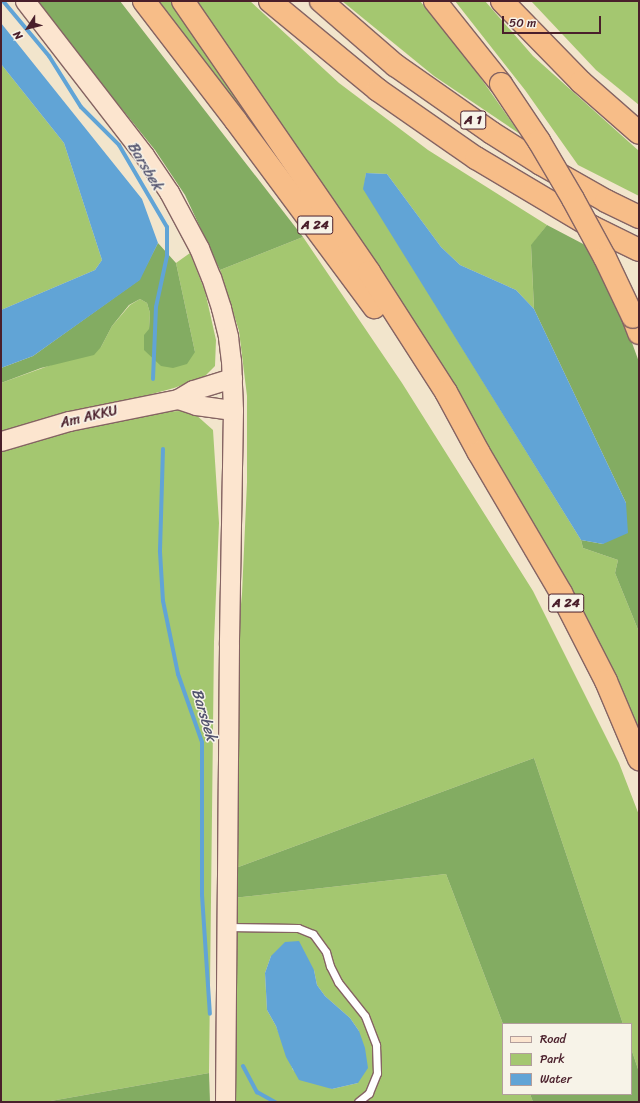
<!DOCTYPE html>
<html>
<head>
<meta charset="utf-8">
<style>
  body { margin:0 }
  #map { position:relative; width:640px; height:1103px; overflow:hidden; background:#f2e5cc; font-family:Sriracha,sans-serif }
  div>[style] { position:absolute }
  .green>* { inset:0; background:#a4c770 }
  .forest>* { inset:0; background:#83ac62 }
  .water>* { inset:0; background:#61a4d6 }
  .stream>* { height:4px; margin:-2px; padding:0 2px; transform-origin:2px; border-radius:2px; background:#61a4d6 }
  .roads { filter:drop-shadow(1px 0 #856463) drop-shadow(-1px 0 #856463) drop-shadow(0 1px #856463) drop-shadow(0 -1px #856463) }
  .lane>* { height:7px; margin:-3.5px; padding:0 3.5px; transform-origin:3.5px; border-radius:3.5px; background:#fff }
  .secondary>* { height:19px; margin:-9.5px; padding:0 9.5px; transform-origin:9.5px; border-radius:9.5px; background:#fce5cf }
  .highway>* { height:22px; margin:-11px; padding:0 11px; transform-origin:11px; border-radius:11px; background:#f7bd88 }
  .bridges { filter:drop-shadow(1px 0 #856463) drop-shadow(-1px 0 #856463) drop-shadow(0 1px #856463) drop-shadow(0 -1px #856463) }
  .highway-bridge>* { height:22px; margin:-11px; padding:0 11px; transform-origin:11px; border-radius:11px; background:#f7bd88 }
  span { translate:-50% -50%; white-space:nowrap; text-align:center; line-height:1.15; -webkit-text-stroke:3px #f7f3e8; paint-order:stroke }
  .shield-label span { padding:1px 3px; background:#f7f3e8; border:1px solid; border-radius:3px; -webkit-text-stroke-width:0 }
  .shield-label { font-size:13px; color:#4a1f2b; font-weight:700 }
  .street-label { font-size:14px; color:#4a1f2b }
  .water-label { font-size:15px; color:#53546f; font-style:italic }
  .frame { position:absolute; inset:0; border:2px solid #4a1f2b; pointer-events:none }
  .legend { position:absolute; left:502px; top:1023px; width:130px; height:72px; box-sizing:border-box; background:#f7f3e8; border:1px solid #b29e9c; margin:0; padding:5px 7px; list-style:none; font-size:12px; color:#4a1f2b }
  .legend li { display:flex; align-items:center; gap:8px; height:20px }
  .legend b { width:20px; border:1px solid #b29e9c }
  .north { position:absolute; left:8px; top:8px; width:40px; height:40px; -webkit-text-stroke:3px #f7f3e8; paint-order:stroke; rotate:234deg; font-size:11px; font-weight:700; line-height:16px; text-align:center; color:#4a1f2b }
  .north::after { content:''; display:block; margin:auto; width:14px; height:18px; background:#4a1f2b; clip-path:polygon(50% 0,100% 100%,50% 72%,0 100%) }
  .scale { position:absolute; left:502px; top:16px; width:99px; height:18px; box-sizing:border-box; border:2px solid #4a1f2b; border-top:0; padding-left:5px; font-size:12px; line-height:14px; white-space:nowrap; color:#4a1f2b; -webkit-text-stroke:3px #f7f3e8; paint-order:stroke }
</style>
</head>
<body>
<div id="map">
  <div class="green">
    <i style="clip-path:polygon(156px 1px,171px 1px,244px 109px,242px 111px)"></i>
    <i style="clip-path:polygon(190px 1px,250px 1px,339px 83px,428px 150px,547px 225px,531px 246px,534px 309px,516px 290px,460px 265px,441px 247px,387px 174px,366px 173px,364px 189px,581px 540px,583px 548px,618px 560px,615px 573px,639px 632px,639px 736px,576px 599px)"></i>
    <i style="clip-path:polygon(342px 1px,420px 1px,466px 57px,520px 134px,434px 76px)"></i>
    <i style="clip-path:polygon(455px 1px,485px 1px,533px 56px,639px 151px,639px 196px,578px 165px,525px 90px)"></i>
    <i style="clip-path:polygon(531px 1px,639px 1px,639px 105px,596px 70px)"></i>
    <i style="clip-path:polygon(1px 64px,64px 143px,102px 260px,95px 270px,1px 310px)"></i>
    <i style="clip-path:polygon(303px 237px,402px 383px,533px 591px,619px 763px,639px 815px,639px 1072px,631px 1048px,631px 1024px,623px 1024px,534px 758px,233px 869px,233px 686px,242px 594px,247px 482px,247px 396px,239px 331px,220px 270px)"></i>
    <i style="clip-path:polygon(190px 253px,205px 291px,216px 340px,215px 366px,204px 377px,174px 388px,1px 435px,1px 383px,101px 347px,112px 326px,130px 305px,140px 299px,147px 303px,150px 313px,149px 329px,195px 352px,176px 263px)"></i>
    <i style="clip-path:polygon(180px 411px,195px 414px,213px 430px,219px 523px,214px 642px,209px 1073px,45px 1102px,1px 1102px,1px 451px,62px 433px,138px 413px)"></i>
    <i style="clip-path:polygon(evenodd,446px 874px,503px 1024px,503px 1094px,530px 1094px,533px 1102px,235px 1102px,233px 898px,446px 874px,271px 956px,314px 970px,317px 985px,325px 996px,350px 1018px,359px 1031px,358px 1083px,332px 1089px,293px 1070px,276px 1026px,267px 1010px,265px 973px,271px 956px)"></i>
  </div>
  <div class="forest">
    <i style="clip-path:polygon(35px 1px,120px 1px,303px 237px,220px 270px,185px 195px,155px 150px)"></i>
    <i style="clip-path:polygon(547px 225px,587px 246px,627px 329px,639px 362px,639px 632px,615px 573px,618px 560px,583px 548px,581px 540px,603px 544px,626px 503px,534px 309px,531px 245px)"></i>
    <i style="clip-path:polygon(158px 243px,176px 263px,195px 352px,187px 364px,173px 368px,161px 366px,144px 350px,144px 335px,149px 329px,150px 313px,147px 303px,140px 299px,129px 305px,112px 326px,101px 347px,94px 355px,41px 368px,1px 383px,1px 368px,33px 356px,139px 280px)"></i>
    <i style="clip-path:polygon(534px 758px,623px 1024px,503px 1024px,446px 874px,233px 898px,233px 869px)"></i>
    <i style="clip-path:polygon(631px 1048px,639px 1072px,639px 1102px,533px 1102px,530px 1094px,631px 1094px)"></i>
    <i style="clip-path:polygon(209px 1073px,210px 1102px,45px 1102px)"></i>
  </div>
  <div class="water">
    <i style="clip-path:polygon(1px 23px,142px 199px,158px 243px,140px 280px,33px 356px,1px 368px,1px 310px,95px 270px,102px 260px,64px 143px,1px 64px)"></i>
    <i style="clip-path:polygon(366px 173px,387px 174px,441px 247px,460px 265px,516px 290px,534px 309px,626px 503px,628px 533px,603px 544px,581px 540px,363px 189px)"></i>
    <i style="clip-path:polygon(299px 941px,314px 970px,317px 985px,325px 996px,350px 1018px,359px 1031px,365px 1048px,368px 1068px,358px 1083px,332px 1089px,299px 1080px,286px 1057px,276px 1026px,267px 1010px,265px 973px,271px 956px,285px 942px)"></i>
  </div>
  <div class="stream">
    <i style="left:3px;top:1px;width:72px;rotate:50.1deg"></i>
    <i style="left:49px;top:56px;width:60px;rotate:57.9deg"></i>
    <i style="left:81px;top:107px;width:54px;rotate:45deg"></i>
    <i style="left:119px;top:145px;width:95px;rotate:59.7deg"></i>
    <i style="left:167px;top:227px;width:29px;rotate:90deg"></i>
    <i style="left:167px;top:256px;width:52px;rotate:102.2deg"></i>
    <i style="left:156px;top:307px;width:72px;rotate:92.4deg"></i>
    <i style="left:163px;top:449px;width:103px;rotate:91.7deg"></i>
    <i style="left:160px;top:552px;width:49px;rotate:86.5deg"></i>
    <i style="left:163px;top:601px;width:75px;rotate:78.4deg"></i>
    <i style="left:178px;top:674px;width:72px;rotate:70.6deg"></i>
    <i style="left:202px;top:742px;width:153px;rotate:90deg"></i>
    <i style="left:202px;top:895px;width:119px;rotate:86.2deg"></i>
    <i style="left:243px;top:1066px;width:30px;rotate:62deg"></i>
    <i style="left:257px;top:1092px;width:21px;rotate:29deg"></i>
  </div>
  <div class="roads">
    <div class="lane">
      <i style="left:227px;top:927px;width:71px;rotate:0.8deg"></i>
      <i style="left:298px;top:928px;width:16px;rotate:22deg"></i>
      <i style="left:313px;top:934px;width:22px;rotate:54deg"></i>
      <i style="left:326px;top:952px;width:15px;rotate:74deg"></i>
      <i style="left:330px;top:966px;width:18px;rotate:63deg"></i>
      <i style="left:338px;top:982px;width:43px;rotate:51.5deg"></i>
      <i style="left:365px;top:1016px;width:31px;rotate:69deg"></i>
      <i style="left:376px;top:1045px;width:28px;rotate:88deg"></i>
      <i style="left:377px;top:1073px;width:22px;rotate:112deg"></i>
      <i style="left:369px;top:1093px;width:14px;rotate:141deg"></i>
    </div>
    <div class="secondary">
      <i style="left:25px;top:1px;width:195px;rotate:52.3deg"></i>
      <i style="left:144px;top:155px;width:45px;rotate:56deg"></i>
      <i style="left:169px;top:192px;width:64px;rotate:61.8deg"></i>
      <i style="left:199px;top:248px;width:31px;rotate:68deg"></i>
      <i style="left:211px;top:277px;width:33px;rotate:72deg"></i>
      <i style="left:221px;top:308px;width:30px;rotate:76deg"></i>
      <i style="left:228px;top:337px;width:23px;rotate:83deg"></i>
      <i style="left:231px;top:360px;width:50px;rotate:87.7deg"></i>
      <i style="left:233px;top:410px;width:235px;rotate:91deg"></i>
      <i style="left:229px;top:645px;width:457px;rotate:90.5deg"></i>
      <i style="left:178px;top:399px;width:19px;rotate:18deg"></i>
      <i style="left:196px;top:405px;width:37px;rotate:8deg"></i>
      <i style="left:1px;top:441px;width:71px;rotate:-16.4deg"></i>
      <i style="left:69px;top:421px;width:111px;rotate:-11.4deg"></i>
      <i style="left:178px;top:399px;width:17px;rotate:-31deg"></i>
      <i style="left:193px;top:390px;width:41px;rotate:-17.1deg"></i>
    </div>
    <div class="highway">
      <i style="left:144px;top:1px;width:151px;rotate:52.5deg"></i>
      <i style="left:236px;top:121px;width:232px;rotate:53.4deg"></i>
      <i style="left:183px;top:1px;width:329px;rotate:55.5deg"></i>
      <i style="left:369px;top:272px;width:143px;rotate:57.3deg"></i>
      <i style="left:446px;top:392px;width:69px;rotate:61.6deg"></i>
      <i style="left:479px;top:453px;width:162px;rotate:59.6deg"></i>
      <i style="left:561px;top:593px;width:99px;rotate:62.9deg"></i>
      <i style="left:606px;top:681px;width:85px;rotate:67.1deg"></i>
      <i style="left:270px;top:1px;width:140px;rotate:39.5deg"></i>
      <i style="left:378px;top:90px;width:119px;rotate:34.8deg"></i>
      <i style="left:476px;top:158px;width:135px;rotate:30.7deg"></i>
      <i style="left:592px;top:227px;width:52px;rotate:26.1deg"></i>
      <i style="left:321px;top:1px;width:98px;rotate:40.9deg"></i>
      <i style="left:395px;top:65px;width:118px;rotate:35deg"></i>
      <i style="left:492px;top:133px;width:58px;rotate:32.3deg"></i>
      <i style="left:541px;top:164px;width:75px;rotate:29.6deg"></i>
      <i style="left:606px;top:201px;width:37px;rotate:26deg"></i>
      <i style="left:435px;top:1px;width:106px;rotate:51.5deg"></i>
      <i style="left:502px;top:1px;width:113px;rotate:45.7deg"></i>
      <i style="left:581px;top:82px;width:77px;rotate:41.3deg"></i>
      <i style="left:633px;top:317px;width:17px;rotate:69deg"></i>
    </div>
  </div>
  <div class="bridges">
    <div class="highway-bridge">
      <i style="left:501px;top:84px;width:69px;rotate:56.3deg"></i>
      <i style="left:539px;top:141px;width:67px;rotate:59.6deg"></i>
      <i style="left:573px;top:199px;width:67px;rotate:61.5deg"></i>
      <i style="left:605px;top:258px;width:65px;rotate:64.6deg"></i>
    </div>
  </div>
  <div class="shield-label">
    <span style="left:473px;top:120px">A 1</span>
    <span style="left:315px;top:225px">A 24</span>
    <span style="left:566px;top:603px">A 24</span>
  </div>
  <div class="street-label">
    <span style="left:89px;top:417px;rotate:-13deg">Am AKKU</span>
  </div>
  <div class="water-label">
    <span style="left:145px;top:166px;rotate:59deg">Barsbek</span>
    <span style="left:204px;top:715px;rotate:73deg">Barsbek</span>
  </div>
  <div class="frame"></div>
  <ul class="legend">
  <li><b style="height:5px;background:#fce5cf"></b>Road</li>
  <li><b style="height:11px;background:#a4c770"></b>Park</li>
  <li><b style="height:11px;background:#61a4d6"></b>Water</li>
  </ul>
  <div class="north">N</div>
  <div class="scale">50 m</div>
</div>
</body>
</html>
